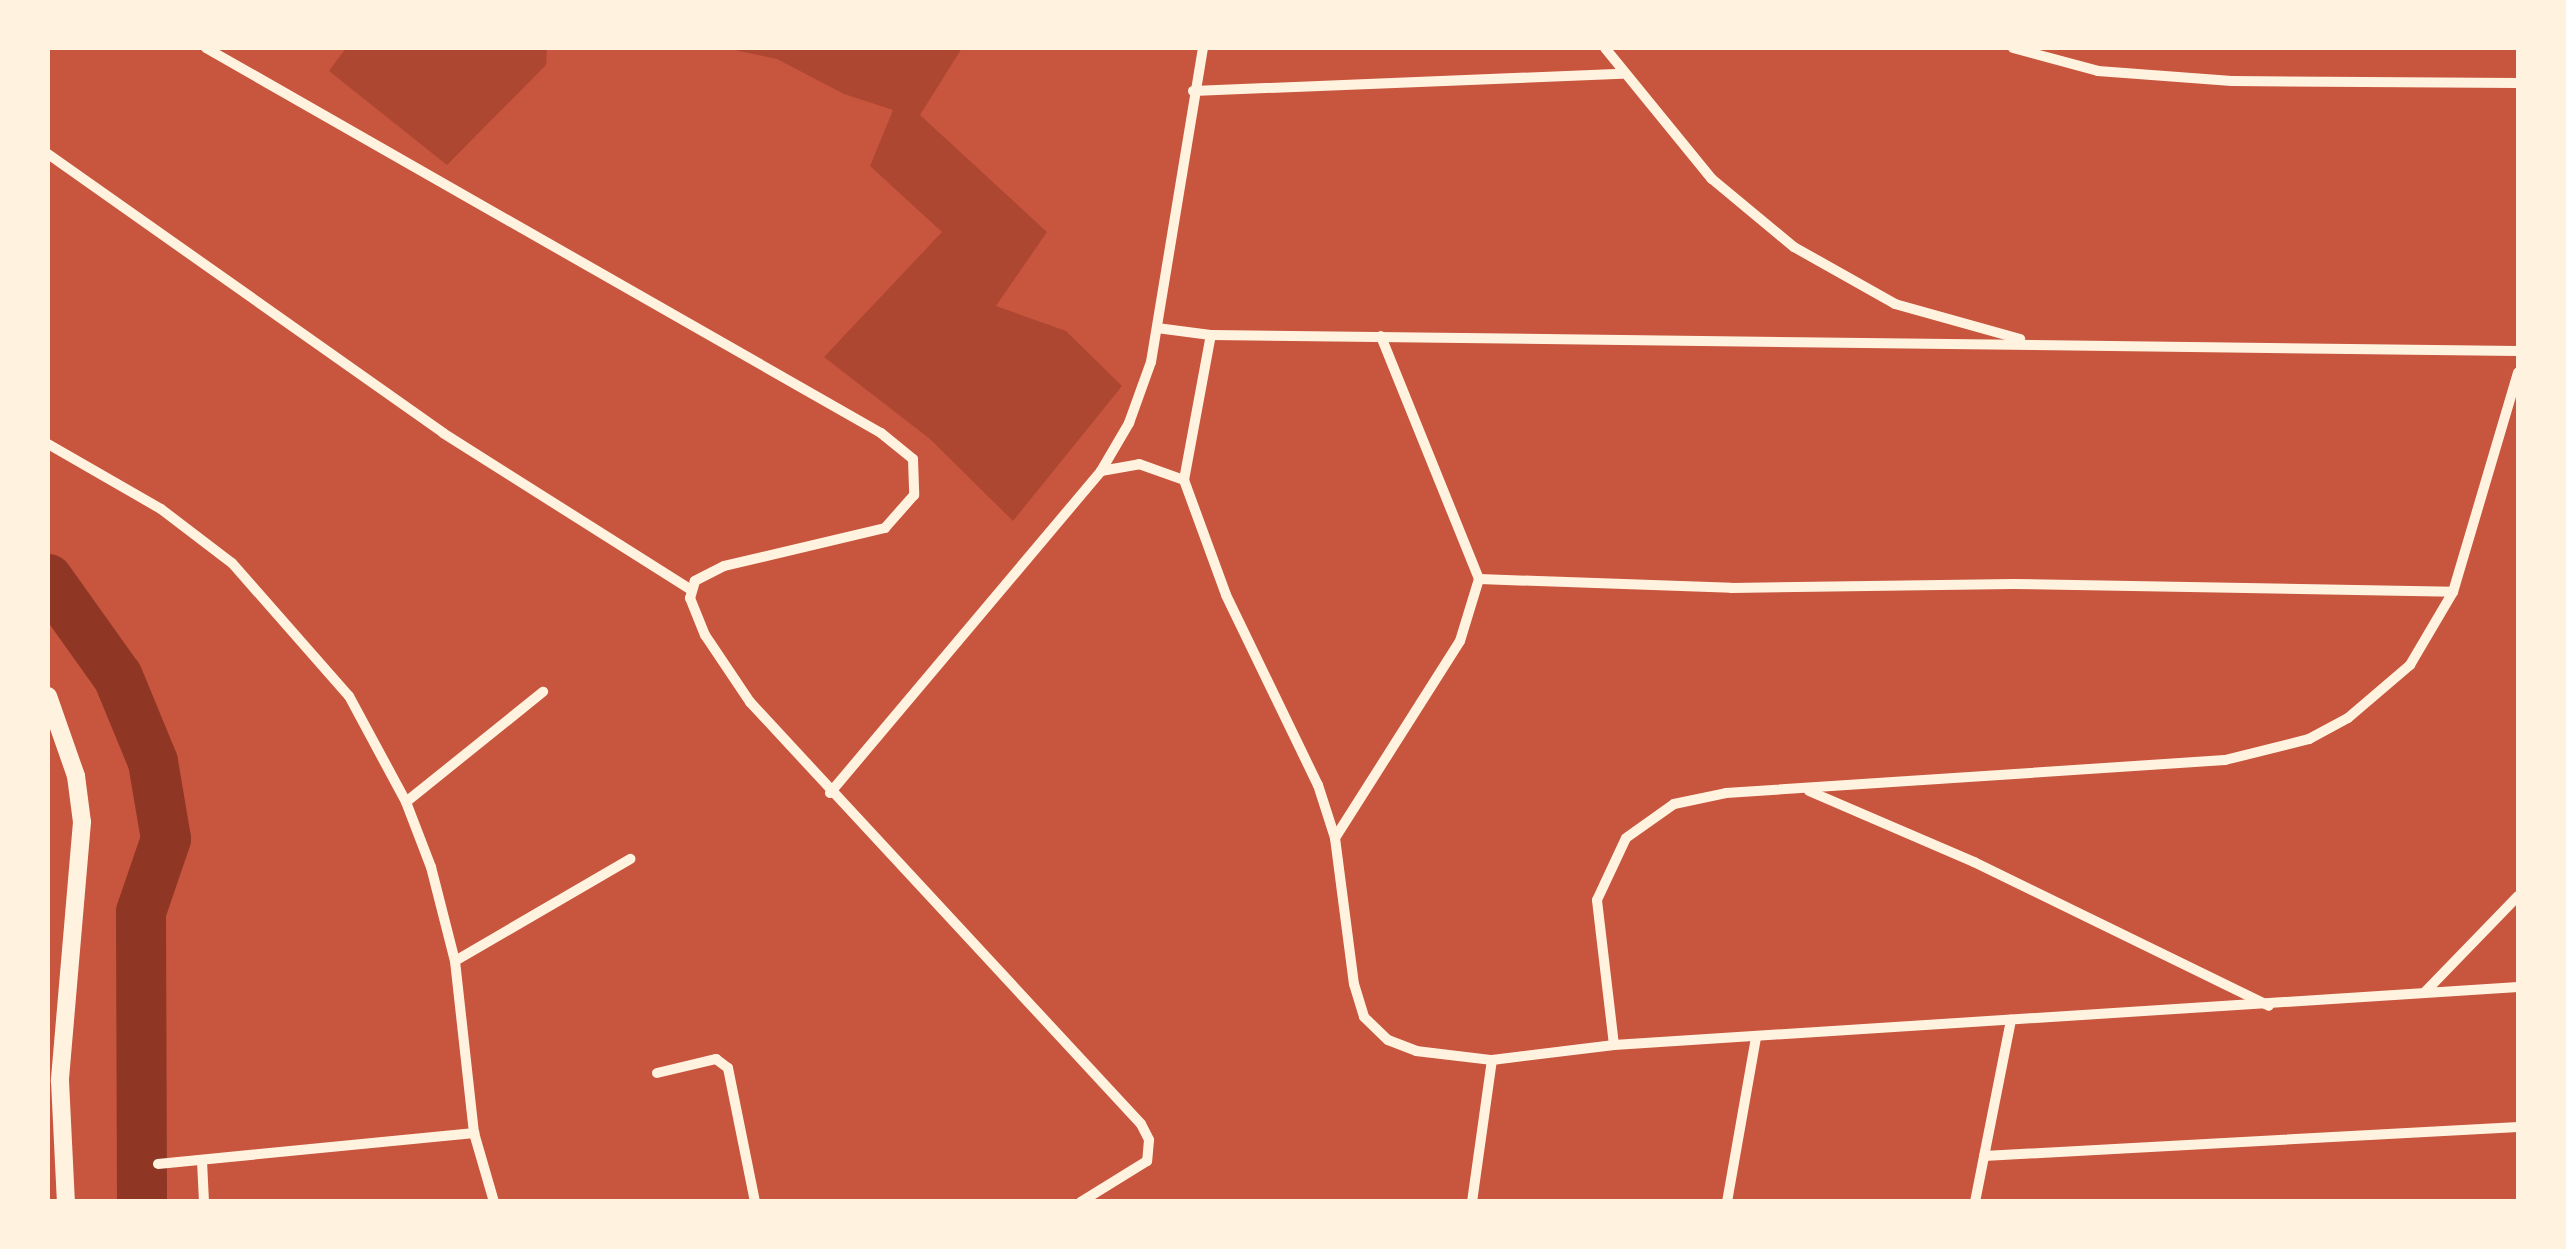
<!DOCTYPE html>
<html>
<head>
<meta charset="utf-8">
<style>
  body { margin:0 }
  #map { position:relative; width:2566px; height:1249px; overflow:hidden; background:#c8553d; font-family:Rubik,sans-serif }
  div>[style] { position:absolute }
  .green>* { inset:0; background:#ae4732 }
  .river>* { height:50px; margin:-25px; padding:0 25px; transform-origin:25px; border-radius:25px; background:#8f3625 }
  .minor>* { height:10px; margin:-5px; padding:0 5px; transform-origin:5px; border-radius:5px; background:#fff3e0 }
  .tertiary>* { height:18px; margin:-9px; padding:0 9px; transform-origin:9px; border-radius:9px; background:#fff3e0 }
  span { translate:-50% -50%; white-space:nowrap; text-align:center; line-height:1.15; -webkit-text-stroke:10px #fff3e0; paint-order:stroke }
  .frame { position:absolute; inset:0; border:50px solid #fff3e0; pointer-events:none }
</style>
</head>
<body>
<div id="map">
  <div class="green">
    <i style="clip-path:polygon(346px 48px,547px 48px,546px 65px,447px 165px,329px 71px)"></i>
    <i style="clip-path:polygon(725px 48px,962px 48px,920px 115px,1047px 232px,996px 306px,1066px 331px,1122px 386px,1013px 521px,930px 439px,824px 357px,942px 232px,870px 166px,893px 110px,844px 94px,777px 59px)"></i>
  </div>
  <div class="river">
    <i style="left:48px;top:579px;width:120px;rotate:54.5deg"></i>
    <i style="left:118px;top:677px;width:92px;rotate:67.6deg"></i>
    <i style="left:153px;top:762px;width:78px;rotate:80.4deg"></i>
    <i style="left:166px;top:839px;width:77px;rotate:108.9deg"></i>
    <i style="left:141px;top:912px;width:290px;rotate:89.8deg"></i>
  </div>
  <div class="minor">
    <i style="left:206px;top:48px;width:777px;rotate:29.7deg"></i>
    <i style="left:881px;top:433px;width:41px;rotate:39.1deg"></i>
    <i style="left:913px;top:459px;width:36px;rotate:88deg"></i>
    <i style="left:914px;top:495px;width:44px;rotate:131.3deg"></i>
    <i style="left:885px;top:528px;width:165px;rotate:166.7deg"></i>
    <i style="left:724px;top:566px;width:33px;rotate:153deg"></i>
    <i style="left:695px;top:581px;width:18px;rotate:106deg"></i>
    <i style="left:690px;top:598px;width:40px;rotate:68deg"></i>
    <i style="left:705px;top:635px;width:81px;rotate:56.1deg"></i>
    <i style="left:750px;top:702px;width:575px;rotate:47.18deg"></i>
    <i style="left:1141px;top:1124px;width:18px;rotate:63deg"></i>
    <i style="left:1149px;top:1140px;width:21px;rotate:95deg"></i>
    <i style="left:1147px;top:1161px;width:78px;rotate:148.2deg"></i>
    <i style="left:1605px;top:48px;width:169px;rotate:50.8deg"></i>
    <i style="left:1712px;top:179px;width:107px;rotate:39.7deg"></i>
    <i style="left:1794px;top:247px;width:116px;rotate:29.4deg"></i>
    <i style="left:1895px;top:304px;width:130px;rotate:15.6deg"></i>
    <i style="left:2013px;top:48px;width:88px;rotate:15.1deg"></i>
    <i style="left:2098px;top:71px;width:134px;rotate:4.3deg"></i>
    <i style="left:2232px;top:81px;width:286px;rotate:0.4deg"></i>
    <i style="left:1193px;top:91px;width:429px;rotate:-2.3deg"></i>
    <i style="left:48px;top:154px;width:484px;rotate:35.2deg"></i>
    <i style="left:443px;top:433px;width:292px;rotate:32.3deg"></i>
    <i style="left:1157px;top:328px;width:54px;rotate:7.4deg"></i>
    <i style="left:1211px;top:335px;width:1307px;rotate:0.7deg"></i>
    <i style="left:48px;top:444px;width:130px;rotate:29.9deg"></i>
    <i style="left:161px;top:509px;width:89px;rotate:37.3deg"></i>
    <i style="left:232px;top:563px;width:177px;rotate:48.7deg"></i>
    <i style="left:349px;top:696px;width:120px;rotate:61.7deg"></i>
    <i style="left:406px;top:802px;width:70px;rotate:69deg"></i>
    <i style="left:431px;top:867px;width:97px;rotate:75.7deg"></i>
    <i style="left:455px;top:961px;width:173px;rotate:83.7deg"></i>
    <i style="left:474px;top:1133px;width:72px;rotate:73.8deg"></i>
    <i style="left:1101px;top:471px;width:39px;rotate:-10deg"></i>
    <i style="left:1139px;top:464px;width:48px;rotate:19.6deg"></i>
    <i style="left:1184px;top:480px;width:122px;rotate:69.9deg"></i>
    <i style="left:1226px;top:595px;width:211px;rotate:64.2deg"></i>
    <i style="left:1318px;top:785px;width:56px;rotate:72.2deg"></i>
    <i style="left:1335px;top:838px;width:147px;rotate:82.6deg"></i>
    <i style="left:1354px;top:984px;width:34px;rotate:73deg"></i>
    <i style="left:1364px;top:1017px;width:33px;rotate:44deg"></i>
    <i style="left:1388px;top:1040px;width:30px;rotate:21deg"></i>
    <i style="left:1416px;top:1051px;width:77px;rotate:6.8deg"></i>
    <i style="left:1492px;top:1060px;width:123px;rotate:-7deg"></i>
    <i style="left:1614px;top:1045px;width:906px;rotate:-3.67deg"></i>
    <i style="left:1184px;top:480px;width:147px;rotate:-79.5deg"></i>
    <i style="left:1479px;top:579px;width:252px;rotate:2deg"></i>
    <i style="left:1731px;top:588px;width:282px;rotate:-0.8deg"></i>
    <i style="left:2013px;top:584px;width:440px;rotate:1deg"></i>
    <i style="left:1809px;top:791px;width:180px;rotate:23.3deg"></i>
    <i style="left:1974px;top:862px;width:328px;rotate:26deg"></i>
    <i style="left:830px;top:793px;width:421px;rotate:-49.9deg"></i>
    <i style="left:1101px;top:471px;width:56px;rotate:-59.7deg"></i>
    <i style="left:1129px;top:423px;width:65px;rotate:-70.2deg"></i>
    <i style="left:1151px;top:362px;width:318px;rotate:-80.6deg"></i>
    <i style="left:406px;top:802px;width:176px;rotate:-38.8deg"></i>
    <i style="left:1335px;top:838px;width:233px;rotate:-57.6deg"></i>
    <i style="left:1460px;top:641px;width:65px;rotate:-73deg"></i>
    <i style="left:1479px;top:579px;width:262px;rotate:-112deg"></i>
    <i style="left:455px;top:961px;width:203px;rotate:-30.2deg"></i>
    <i style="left:2425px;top:992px;width:134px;rotate:-45.9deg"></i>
    <i style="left:1614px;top:1045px;width:146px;rotate:-96.7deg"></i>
    <i style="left:1597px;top:900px;width:68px;rotate:-64.9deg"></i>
    <i style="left:1626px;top:838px;width:59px;rotate:-35.3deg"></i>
    <i style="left:1674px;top:804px;width:53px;rotate:-11.9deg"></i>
    <i style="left:1726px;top:793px;width:500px;rotate:-3.78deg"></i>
    <i style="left:2225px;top:760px;width:87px;rotate:-14deg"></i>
    <i style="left:2309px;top:739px;width:44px;rotate:-28.3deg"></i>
    <i style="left:2348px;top:718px;width:82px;rotate:-40.5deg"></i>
    <i style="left:2410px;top:665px;width:85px;rotate:-59.5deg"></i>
    <i style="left:2453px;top:592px;width:229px;rotate:-73.5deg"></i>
    <i style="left:657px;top:1073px;width:61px;rotate:-13.3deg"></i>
    <i style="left:716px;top:1059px;width:15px;rotate:37deg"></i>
    <i style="left:728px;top:1068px;width:137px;rotate:78.6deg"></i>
    <i style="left:1984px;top:1156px;width:535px;rotate:-3.11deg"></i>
    <i style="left:202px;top:1161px;width:41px;rotate:87.2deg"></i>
    <i style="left:158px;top:1164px;width:318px;rotate:-5.6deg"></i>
    <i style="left:1472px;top:1202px;width:143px;rotate:-82deg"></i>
    <i style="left:1727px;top:1202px;width:168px;rotate:-80deg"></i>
    <i style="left:1975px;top:1202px;width:186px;rotate:-78.8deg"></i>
  </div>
  <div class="tertiary">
    <i style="left:48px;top:696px;width:85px;rotate:70.7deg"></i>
    <i style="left:76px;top:776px;width:46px;rotate:82.6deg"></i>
    <i style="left:82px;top:822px;width:260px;rotate:94.9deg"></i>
    <i style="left:60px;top:1081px;width:121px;rotate:87.2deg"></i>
  </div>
  <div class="frame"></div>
</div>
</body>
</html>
